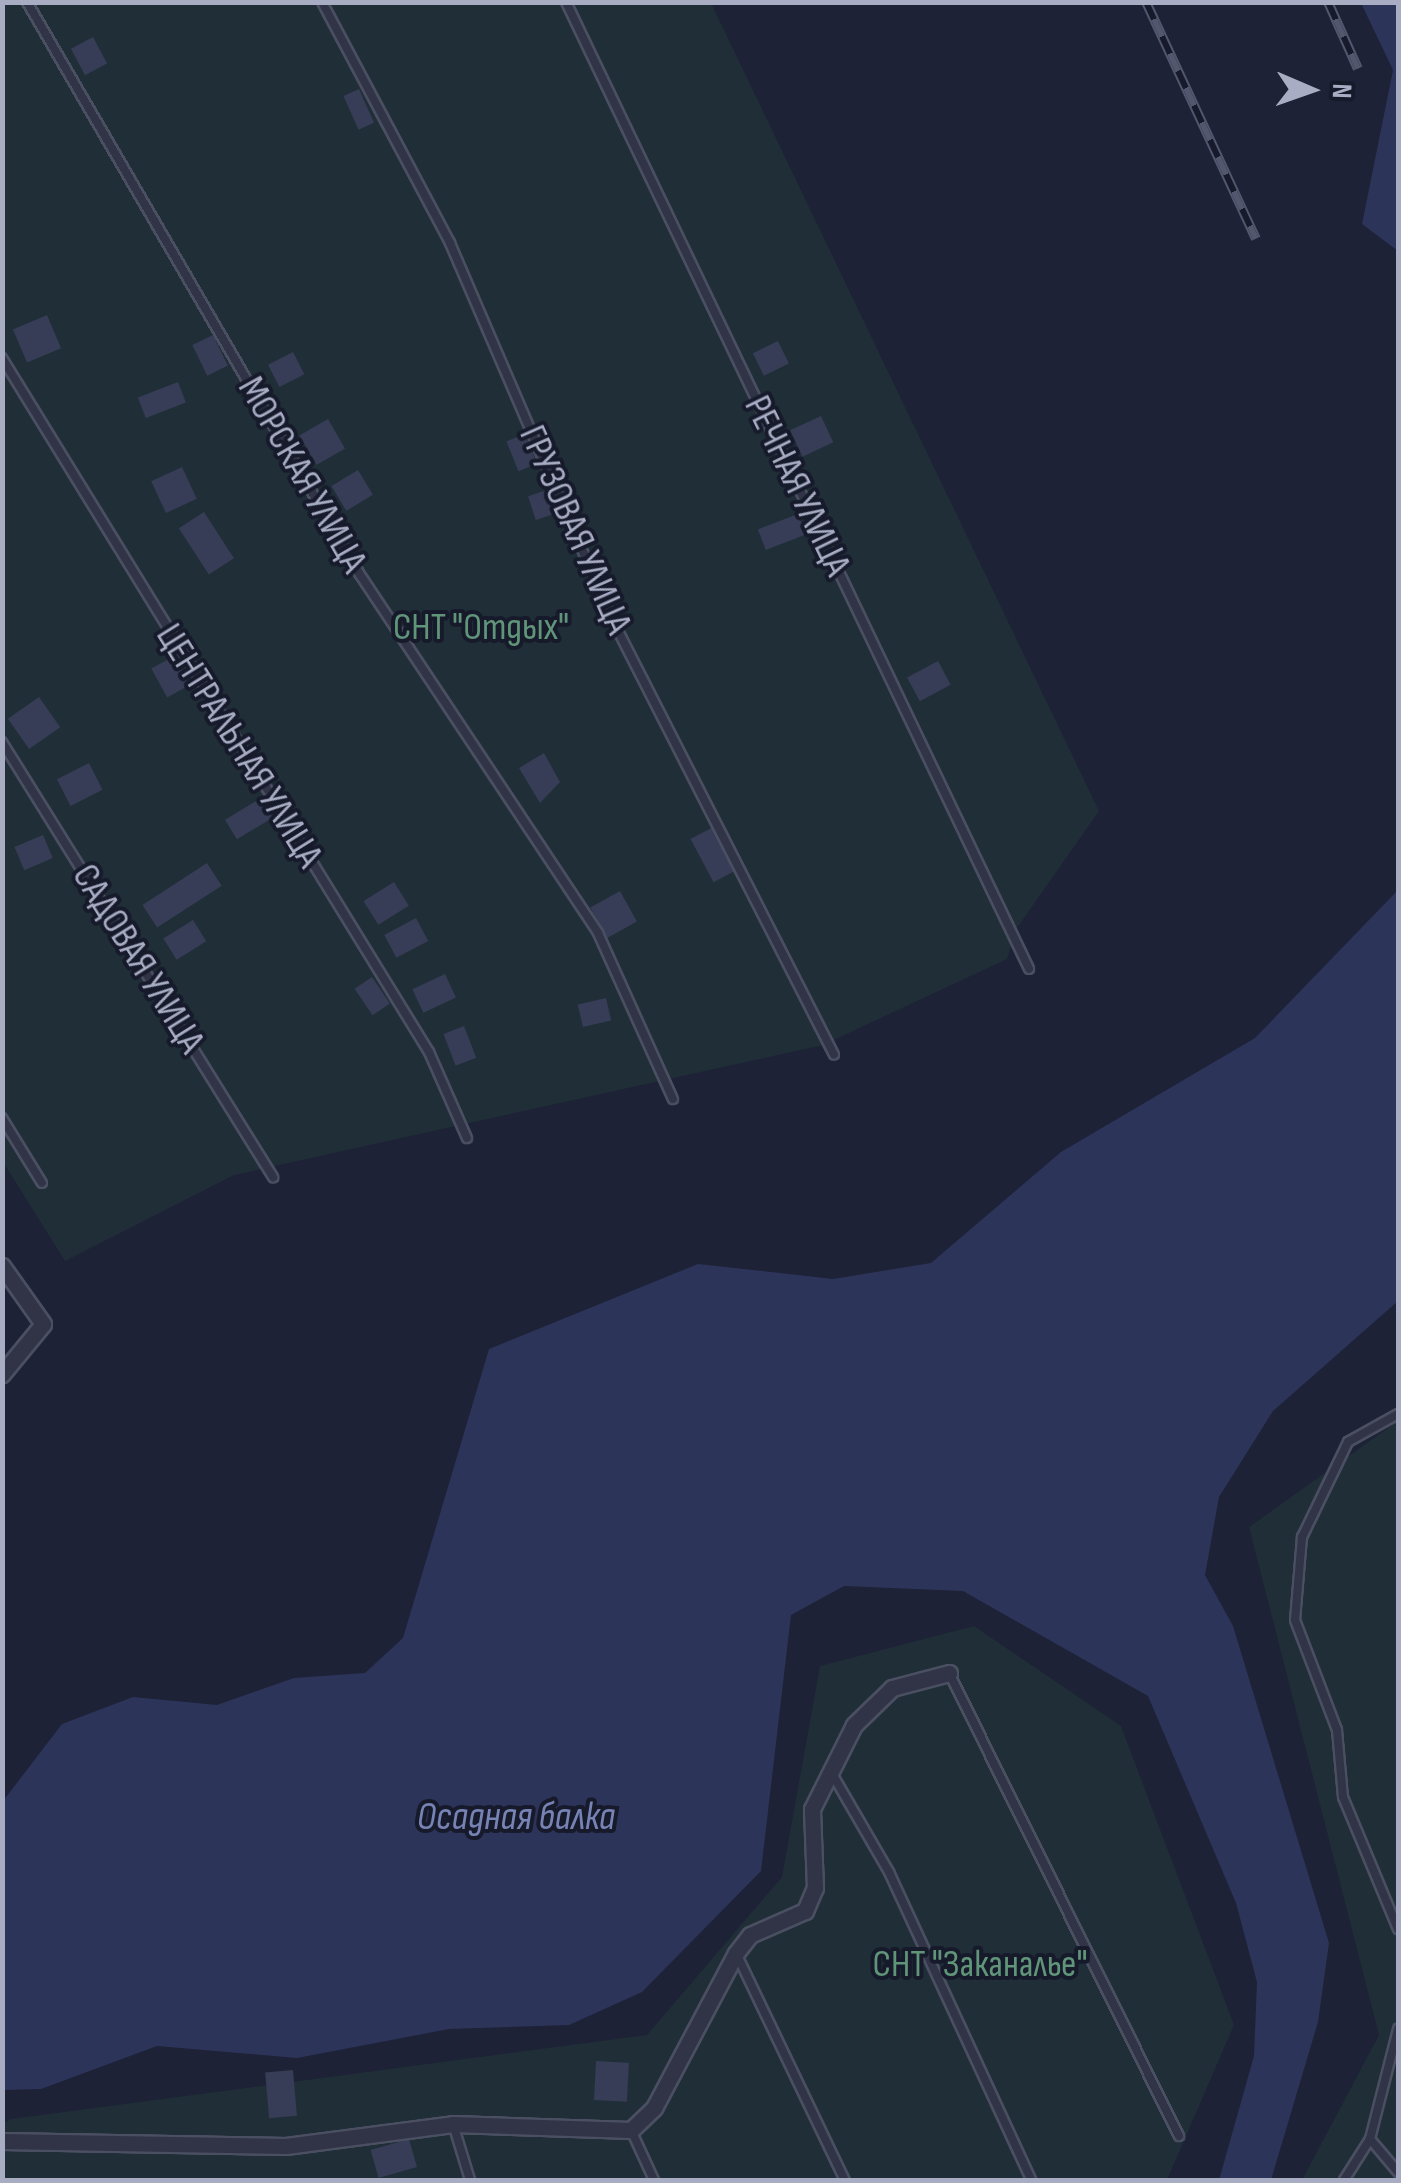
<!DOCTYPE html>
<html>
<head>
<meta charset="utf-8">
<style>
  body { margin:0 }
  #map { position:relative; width:1401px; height:2183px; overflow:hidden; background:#1d2236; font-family:"Sofia Sans Condensed",sans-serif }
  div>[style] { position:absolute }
  .green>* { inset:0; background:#1f2e37 }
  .water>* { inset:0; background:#2c345a }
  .building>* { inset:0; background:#373d56; transform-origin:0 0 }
  .roads { filter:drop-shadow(2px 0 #4b4f62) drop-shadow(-2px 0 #4b4f62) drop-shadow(0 2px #4b4f62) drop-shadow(0 -2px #4b4f62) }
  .lane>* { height:8px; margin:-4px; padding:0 4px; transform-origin:4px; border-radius:4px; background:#303446 }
  .street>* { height:15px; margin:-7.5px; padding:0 7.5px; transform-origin:7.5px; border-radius:7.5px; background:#303446 }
  .rail>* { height:10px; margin-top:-5px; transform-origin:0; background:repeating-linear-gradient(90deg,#161a2b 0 19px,#52576e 0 38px); box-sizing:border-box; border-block:2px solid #52576e }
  span { translate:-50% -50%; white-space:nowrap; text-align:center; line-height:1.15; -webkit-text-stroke:8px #161a2b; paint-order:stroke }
  .street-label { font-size:38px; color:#a9adc4 }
  .park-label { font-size:38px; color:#609579 }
  .water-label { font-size:40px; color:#7783b4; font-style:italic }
  .frame { position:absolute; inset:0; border:5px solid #a9adc4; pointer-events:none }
  .north { position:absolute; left:1261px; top:40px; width:100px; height:100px; -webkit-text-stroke:8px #161a2b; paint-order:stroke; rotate:92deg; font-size:28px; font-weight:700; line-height:40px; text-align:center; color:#a9adc4 }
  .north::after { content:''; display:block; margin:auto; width:35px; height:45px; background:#a9adc4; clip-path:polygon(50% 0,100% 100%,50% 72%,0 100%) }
</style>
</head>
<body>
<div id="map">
  <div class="green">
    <i style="clip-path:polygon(3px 3px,711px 3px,1099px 811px,1017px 928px,1007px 959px,823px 1045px,234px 1175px,65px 1261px,3px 1162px)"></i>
    <i style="clip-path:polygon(1398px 1421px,1398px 2180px,1302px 2180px,1379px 2035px,1249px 1527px)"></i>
    <i style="clip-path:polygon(974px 1626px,1121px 1726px,1234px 2025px,1167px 2180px,3px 2180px,3px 2124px,11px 2119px,647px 2035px,782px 1877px,820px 1666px)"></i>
  </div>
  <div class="water">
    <i style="clip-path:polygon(1361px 3px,1398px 3px,1398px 251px,1362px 224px,1393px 70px)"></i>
    <i style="clip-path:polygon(1398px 890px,1398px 1301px,1273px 1411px,1219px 1497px,1205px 1575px,1233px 1626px,1329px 1943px,1318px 2022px,1271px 2180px,1219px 2180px,1254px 2056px,1257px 1982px,1236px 1903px,1148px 1696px,963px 1591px,844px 1586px,791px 1615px,761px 1871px,642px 1992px,569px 2025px,449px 2029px,297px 2058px,157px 2046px,41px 2089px,3px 2090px,3px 1801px,62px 1724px,133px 1697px,217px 1705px,294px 1678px,365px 1673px,403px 1638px,489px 1349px,698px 1264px,833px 1279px,931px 1263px,1061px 1152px,1255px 1038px)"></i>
  </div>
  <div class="building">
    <i style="left:93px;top:37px;width:30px;height:25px;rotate:62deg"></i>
    <i style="left:359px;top:89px;width:37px;height:17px;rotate:66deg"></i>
    <i style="left:47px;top:315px;width:36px;height:37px;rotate:67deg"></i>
    <i style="left:213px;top:335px;width:34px;height:23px;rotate:64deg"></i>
    <i style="left:778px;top:341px;width:25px;height:28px;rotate:64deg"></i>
    <i style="left:293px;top:352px;width:25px;height:28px;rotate:63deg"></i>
    <i style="left:178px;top:382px;width:22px;height:43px;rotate:69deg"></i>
    <i style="left:821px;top:416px;width:29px;height:34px;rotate:65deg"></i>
    <i style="left:328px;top:419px;width:34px;height:33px;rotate:60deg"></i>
    <i style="left:525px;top:434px;width:32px;height:20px;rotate:68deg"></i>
    <i style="left:182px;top:467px;width:35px;height:34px;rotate:65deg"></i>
    <i style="left:358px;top:470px;width:29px;height:31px;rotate:59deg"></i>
    <i style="left:547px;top:490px;width:25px;height:20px;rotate:72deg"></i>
    <i style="left:204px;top:512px;width:55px;height:30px;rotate:57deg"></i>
    <i style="left:798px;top:514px;width:22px;height:43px;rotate:69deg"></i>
    <i style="left:174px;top:656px;width:33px;height:26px;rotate:61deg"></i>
    <i style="left:938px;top:661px;width:27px;height:35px;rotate:62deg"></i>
    <i style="left:39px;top:697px;width:37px;height:38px;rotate:55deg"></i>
    <i style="clip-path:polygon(544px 753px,560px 782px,540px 803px,519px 768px)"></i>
    <i style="left:89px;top:763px;width:30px;height:36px;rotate:63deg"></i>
    <i style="left:261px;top:798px;width:23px;height:42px;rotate:59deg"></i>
    <i style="left:717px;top:825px;width:49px;height:30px;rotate:62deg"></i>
    <i style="left:43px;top:835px;width:25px;height:31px;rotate:67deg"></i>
    <i style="left:207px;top:863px;width:27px;height:77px;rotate:57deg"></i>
    <i style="left:394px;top:882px;width:28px;height:36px;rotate:58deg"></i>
    <i style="left:620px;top:891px;width:35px;height:34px;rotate:61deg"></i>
    <i style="left:416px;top:918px;width:26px;height:36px;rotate:62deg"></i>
    <i style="left:193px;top:920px;width:25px;height:35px;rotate:58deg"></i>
    <i style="left:445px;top:974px;width:26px;height:36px;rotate:65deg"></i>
    <i style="left:372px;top:977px;width:32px;height:21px;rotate:56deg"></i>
    <i style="left:606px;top:998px;width:23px;height:29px;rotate:77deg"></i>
    <i style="left:464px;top:1026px;width:34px;height:22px;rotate:69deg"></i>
    <i style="left:596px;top:2061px;width:33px;height:39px;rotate:3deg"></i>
    <i style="left:293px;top:2070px;width:46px;height:28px;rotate:85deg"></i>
    <i style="left:409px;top:2139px;width:29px;height:40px;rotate:74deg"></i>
  </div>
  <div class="roads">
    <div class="lane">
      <i style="left:27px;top:2px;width:661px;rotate:59.82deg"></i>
      <i style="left:359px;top:573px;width:432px;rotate:56.4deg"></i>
      <i style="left:598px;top:933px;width:182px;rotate:65.7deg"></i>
      <i style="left:322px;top:2px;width:273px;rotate:62deg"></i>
      <i style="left:450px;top:243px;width:407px;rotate:66.7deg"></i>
      <i style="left:611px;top:617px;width:491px;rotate:63deg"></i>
      <i style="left:566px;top:2px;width:1072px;rotate:64.41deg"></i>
      <i style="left:2px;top:358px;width:815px;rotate:58.4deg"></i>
      <i style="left:429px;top:1052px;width:94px;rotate:66.2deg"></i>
      <i style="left:2px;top:742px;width:513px;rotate:58.08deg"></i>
      <i style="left:2px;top:1118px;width:76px;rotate:58.4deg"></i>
      <i style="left:1398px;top:1414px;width:57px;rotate:150.8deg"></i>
      <i style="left:1348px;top:1442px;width:106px;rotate:115.8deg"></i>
      <i style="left:1302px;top:1537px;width:83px;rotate:94.8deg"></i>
      <i style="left:1295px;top:1620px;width:118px;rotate:69.1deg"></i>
      <i style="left:1337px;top:1730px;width:67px;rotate:84.9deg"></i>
      <i style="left:1343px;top:1797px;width:143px;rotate:67.4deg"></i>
      <i style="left:949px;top:1673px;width:517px;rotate:63.58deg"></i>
      <i style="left:831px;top:1772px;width:116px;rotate:59.9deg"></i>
      <i style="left:889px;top:1872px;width:339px;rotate:65.2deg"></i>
      <i style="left:736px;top:1953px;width:252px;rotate:64.4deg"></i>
      <i style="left:453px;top:2124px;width:59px;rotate:73.1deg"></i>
      <i style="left:631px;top:2130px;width:55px;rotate:65.3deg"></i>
      <i style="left:1370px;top:2139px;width:43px;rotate:49.7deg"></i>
      <i style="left:1344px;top:2180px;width:49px;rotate:-57.6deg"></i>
      <i style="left:1370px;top:2139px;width:114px;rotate:-75.7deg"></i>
    </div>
    <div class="street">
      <i style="left:2px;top:1266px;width:71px;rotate:54.7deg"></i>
      <i style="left:43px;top:1324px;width:65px;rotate:129.4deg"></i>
      <i style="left:2px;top:2141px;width:284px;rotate:1deg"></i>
      <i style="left:286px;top:2146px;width:168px;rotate:-7.5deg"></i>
      <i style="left:453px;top:2124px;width:178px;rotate:1.9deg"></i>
      <i style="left:631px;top:2130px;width:32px;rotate:-44deg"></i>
      <i style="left:654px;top:2108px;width:175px;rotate:-62.1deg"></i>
      <i style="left:736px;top:1953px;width:23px;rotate:-52deg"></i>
      <i style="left:750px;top:1935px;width:60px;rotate:-23.6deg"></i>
      <i style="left:805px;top:1911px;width:25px;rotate:-67deg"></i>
      <i style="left:815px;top:1888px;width:79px;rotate:-92.2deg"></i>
      <i style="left:812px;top:1809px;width:94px;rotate:-63.4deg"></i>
      <i style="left:854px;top:1725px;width:53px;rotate:-44.2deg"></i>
      <i style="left:892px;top:1688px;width:59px;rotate:-14.7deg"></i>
    </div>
  </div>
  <div class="rail">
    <i style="left:1146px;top:2px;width:261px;rotate:65.1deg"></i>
    <i style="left:1328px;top:2px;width:73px;rotate:65.9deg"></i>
  </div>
  <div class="street-label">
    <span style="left:302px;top:475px;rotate:60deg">МОРСКАЯ УЛИЦА</span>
    <span style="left:797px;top:486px;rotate:64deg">РЕЧНАЯ УЛИЦА</span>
    <span style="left:575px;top:530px;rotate:66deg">ГРУЗОВАЯ УЛИЦА</span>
    <span style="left:239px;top:746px;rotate:58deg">ЦЕНТРАЛЬНАЯ УЛИЦА</span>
    <span style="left:138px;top:959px;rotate:58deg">САДОВАЯ УЛИЦА</span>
  </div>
  <div class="park-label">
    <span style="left:481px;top:628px">СНТ "Отдых"</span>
    <span style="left:980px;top:1965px">СНТ "Заканалье"</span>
  </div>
  <div class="water-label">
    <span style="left:516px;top:1817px">Осадная балка</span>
  </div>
  <div class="frame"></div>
  <div class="north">N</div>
</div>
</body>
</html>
